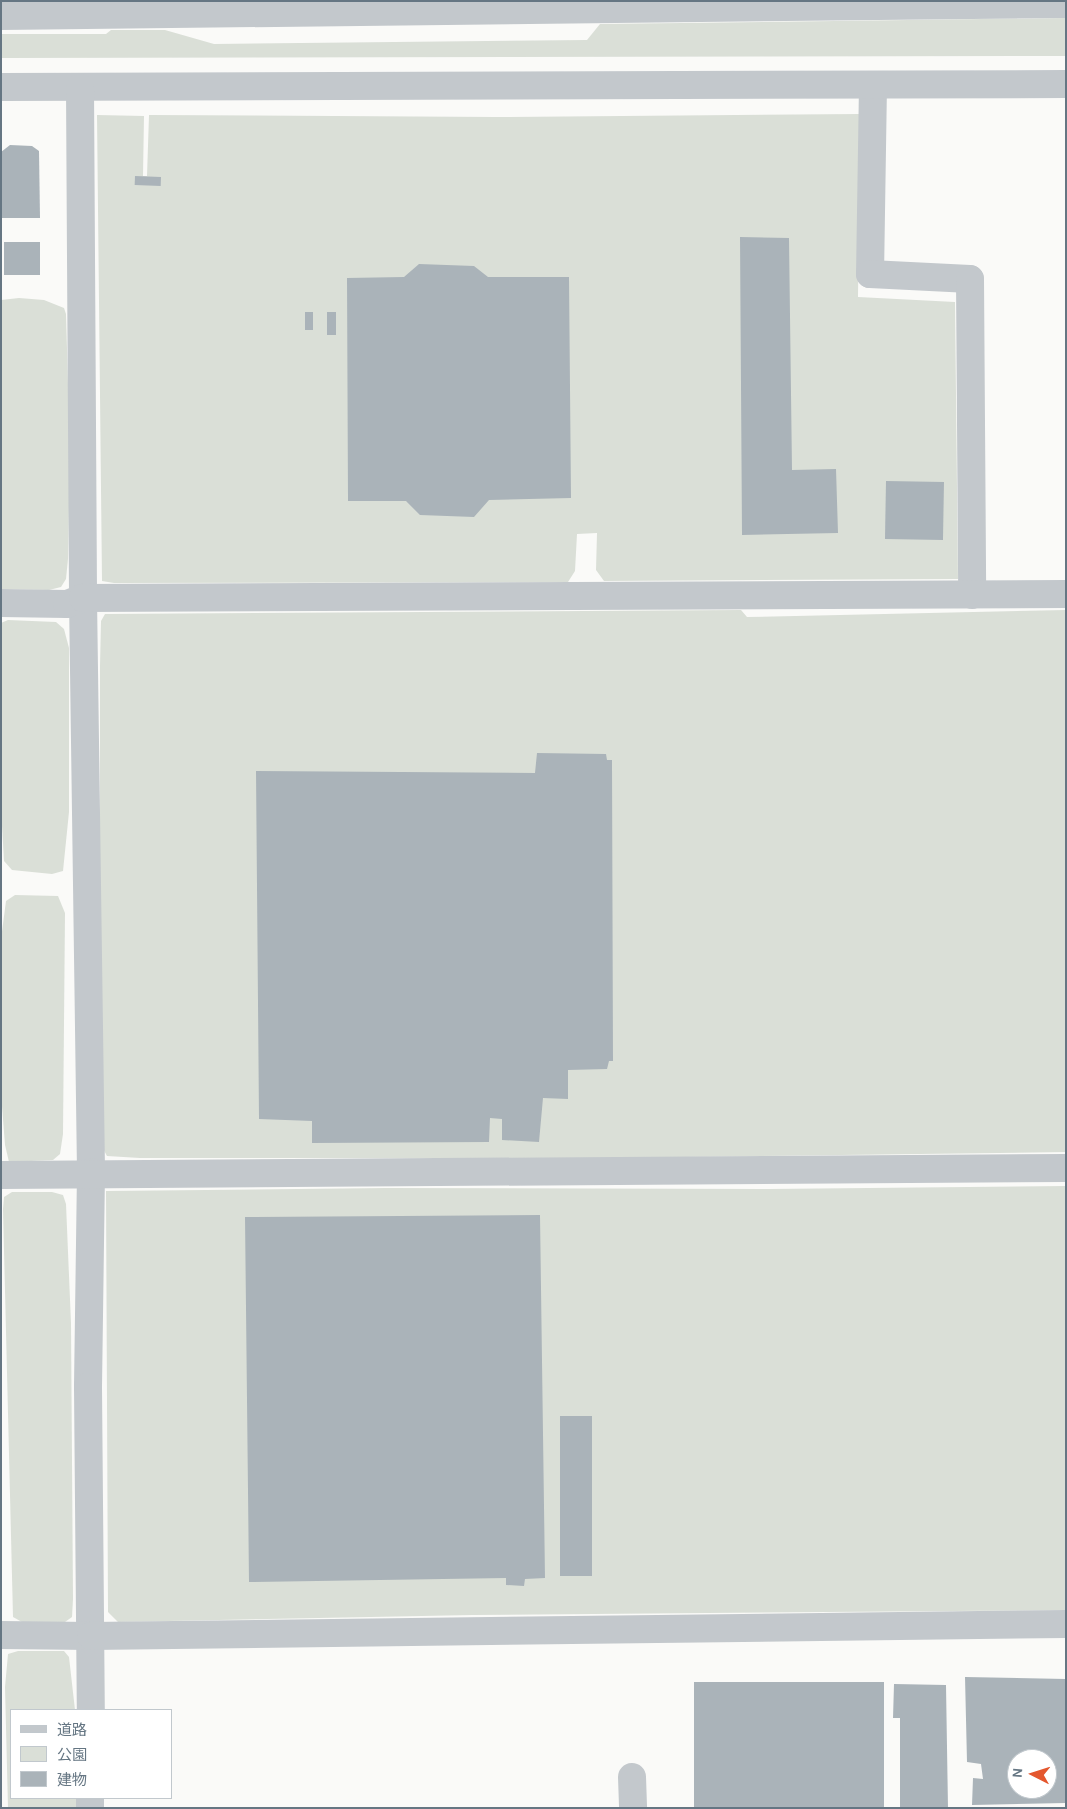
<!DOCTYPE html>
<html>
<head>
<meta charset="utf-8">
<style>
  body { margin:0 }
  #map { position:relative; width:1067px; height:1809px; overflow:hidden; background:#fafaf8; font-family:Karla,"Noto Sans JP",sans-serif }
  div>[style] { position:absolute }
  .green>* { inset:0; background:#dadfd7 }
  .building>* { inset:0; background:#aab3b9; transform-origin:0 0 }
  .minor>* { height:28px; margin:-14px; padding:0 14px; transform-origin:14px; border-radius:14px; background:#c3c8cc }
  span { translate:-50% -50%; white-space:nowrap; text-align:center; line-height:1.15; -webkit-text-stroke:5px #fff; paint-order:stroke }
  .frame { position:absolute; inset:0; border:2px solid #657683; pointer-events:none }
  .legend { position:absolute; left:10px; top:1709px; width:162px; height:90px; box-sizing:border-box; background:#fff; border:1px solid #c1c8cd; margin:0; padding:6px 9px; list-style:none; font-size:15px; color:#657683 }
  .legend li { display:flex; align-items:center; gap:10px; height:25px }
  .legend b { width:25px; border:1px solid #c1c8cd }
  .north { position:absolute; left:1007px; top:1749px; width:50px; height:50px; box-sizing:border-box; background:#fff; border:1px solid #c1c8cd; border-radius:50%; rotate:275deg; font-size:14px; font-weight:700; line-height:20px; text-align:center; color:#657683 }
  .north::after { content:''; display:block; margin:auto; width:18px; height:22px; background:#e4572e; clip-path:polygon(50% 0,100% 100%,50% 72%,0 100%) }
</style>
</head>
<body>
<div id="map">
  <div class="green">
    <i style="clip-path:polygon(1066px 18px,1066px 56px,1px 58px,1px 34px,106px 34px,111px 30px,165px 30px,214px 44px,587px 40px,600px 24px)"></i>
    <i style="clip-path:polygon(860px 114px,858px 297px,955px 302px,958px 579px,604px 581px,596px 570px,597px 533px,577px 534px,575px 571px,568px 582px,114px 583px,102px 581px,97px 115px,144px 116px,143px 176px,147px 176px,149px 115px,496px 117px)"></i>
    <i style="clip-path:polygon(19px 298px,44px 300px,64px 308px,66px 314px,70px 454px,68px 559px,66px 579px,61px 587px,49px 590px,1px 589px,1px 300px)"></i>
    <i style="clip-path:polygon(741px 610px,747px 617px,1066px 610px,1066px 1152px,607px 1158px,140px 1158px,107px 1156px,101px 1145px,100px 887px,100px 666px,101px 621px,105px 614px)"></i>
    <i style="clip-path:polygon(8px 620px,56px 622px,64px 629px,69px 648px,69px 812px,63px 871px,52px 874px,12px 870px,4px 861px,1px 808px,1px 623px)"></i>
    <i style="clip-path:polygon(15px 895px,58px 896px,65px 913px,63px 1134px,60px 1154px,53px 1160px,9px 1162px,5px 1145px,2px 1106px,1px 939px,6px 901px)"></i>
    <i style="clip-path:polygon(1066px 1186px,1066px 1610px,473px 1615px,118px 1622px,108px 1612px,106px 1191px,386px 1188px,768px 1189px)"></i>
    <i style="clip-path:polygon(12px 1192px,52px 1192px,63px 1195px,66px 1204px,71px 1323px,73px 1599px,72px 1617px,65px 1622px,22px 1622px,13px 1617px,3px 1209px,4px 1197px)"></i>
    <i style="clip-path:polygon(18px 1651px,64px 1651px,69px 1657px,75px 1710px,11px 1710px,11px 1798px,76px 1798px,77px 1808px,8px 1808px,5px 1687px,8px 1654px)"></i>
  </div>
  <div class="building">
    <i style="clip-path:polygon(10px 145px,32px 146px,39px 151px,40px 218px,1px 218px,1px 152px)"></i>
    <i style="left:135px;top:176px;width:26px;height:9px;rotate:2deg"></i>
    <i style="clip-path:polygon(740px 237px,789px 238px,792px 470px,836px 469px,838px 533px,742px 535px)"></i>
    <i style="left:4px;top:242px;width:36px;height:33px"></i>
    <i style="clip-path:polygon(419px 264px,474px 266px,488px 277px,569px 277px,571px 498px,489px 500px,474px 517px,420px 515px,406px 501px,348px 501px,347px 278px,404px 277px)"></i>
    <i style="left:305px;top:312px;width:8px;height:18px"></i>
    <i style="left:327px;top:312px;width:9px;height:23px"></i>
    <i style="left:886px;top:481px;width:58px;height:58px;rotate:1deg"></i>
    <i style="clip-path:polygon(537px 753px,606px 754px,607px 760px,612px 760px,613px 1061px,609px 1061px,607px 1069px,568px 1070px,568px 1099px,543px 1098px,539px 1142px,502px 1140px,502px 1119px,490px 1118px,489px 1142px,312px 1143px,312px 1121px,259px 1119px,256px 771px,535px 773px)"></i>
    <i style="clip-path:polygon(540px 1215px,545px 1578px,525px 1579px,524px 1586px,506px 1585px,506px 1578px,249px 1582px,245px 1217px)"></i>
    <i style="left:560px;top:1416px;width:32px;height:160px"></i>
    <i style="clip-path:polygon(evenodd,965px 1677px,1066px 1679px,1066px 1803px,972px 1805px,973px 1778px,983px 1779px,981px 1764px,967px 1762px,965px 1677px,1017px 1759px,1047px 1759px,1047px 1789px,1017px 1789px,1017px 1759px)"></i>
    <i style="left:694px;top:1682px;width:190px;height:126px"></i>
    <i style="clip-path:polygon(894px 1684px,946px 1685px,948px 1808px,900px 1808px,900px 1718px,893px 1718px)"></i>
  </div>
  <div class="minor">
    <i style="left:1px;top:16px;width:1065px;rotate:-0.65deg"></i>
    <i style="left:873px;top:85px;width:189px;rotate:90.9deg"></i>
    <i style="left:870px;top:274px;width:100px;rotate:2.9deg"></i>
    <i style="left:970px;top:279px;width:316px;rotate:89.6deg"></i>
    <i style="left:1px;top:87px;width:1065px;rotate:-0.16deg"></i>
    <i style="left:80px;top:88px;width:510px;rotate:89.66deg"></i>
    <i style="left:83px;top:598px;width:574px;rotate:89.2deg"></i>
    <i style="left:91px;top:1172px;width:215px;rotate:90.8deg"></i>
    <i style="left:88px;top:1387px;width:323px;rotate:89.5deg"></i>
    <i style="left:1px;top:603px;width:66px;rotate:0.9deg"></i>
    <i style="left:67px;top:604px;width:17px;rotate:-21deg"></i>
    <i style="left:83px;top:598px;width:983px;rotate:-0.23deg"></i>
    <i style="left:1px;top:1175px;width:1065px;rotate:-0.38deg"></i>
    <i style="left:1px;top:1635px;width:90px;rotate:0.6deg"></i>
    <i style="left:91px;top:1636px;width:975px;rotate:-0.71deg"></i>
    <i style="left:632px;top:1777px;width:31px;rotate:88deg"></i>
    <i style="left:90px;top:1808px;width:10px;rotate:-90deg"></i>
  </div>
  <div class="frame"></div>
  <ul class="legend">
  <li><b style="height:6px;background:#c3c8cc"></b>道路</li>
  <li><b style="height:14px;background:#dadfd7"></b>公園</li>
  <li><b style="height:14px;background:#aab3b9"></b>建物</li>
  </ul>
  <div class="north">N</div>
</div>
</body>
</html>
